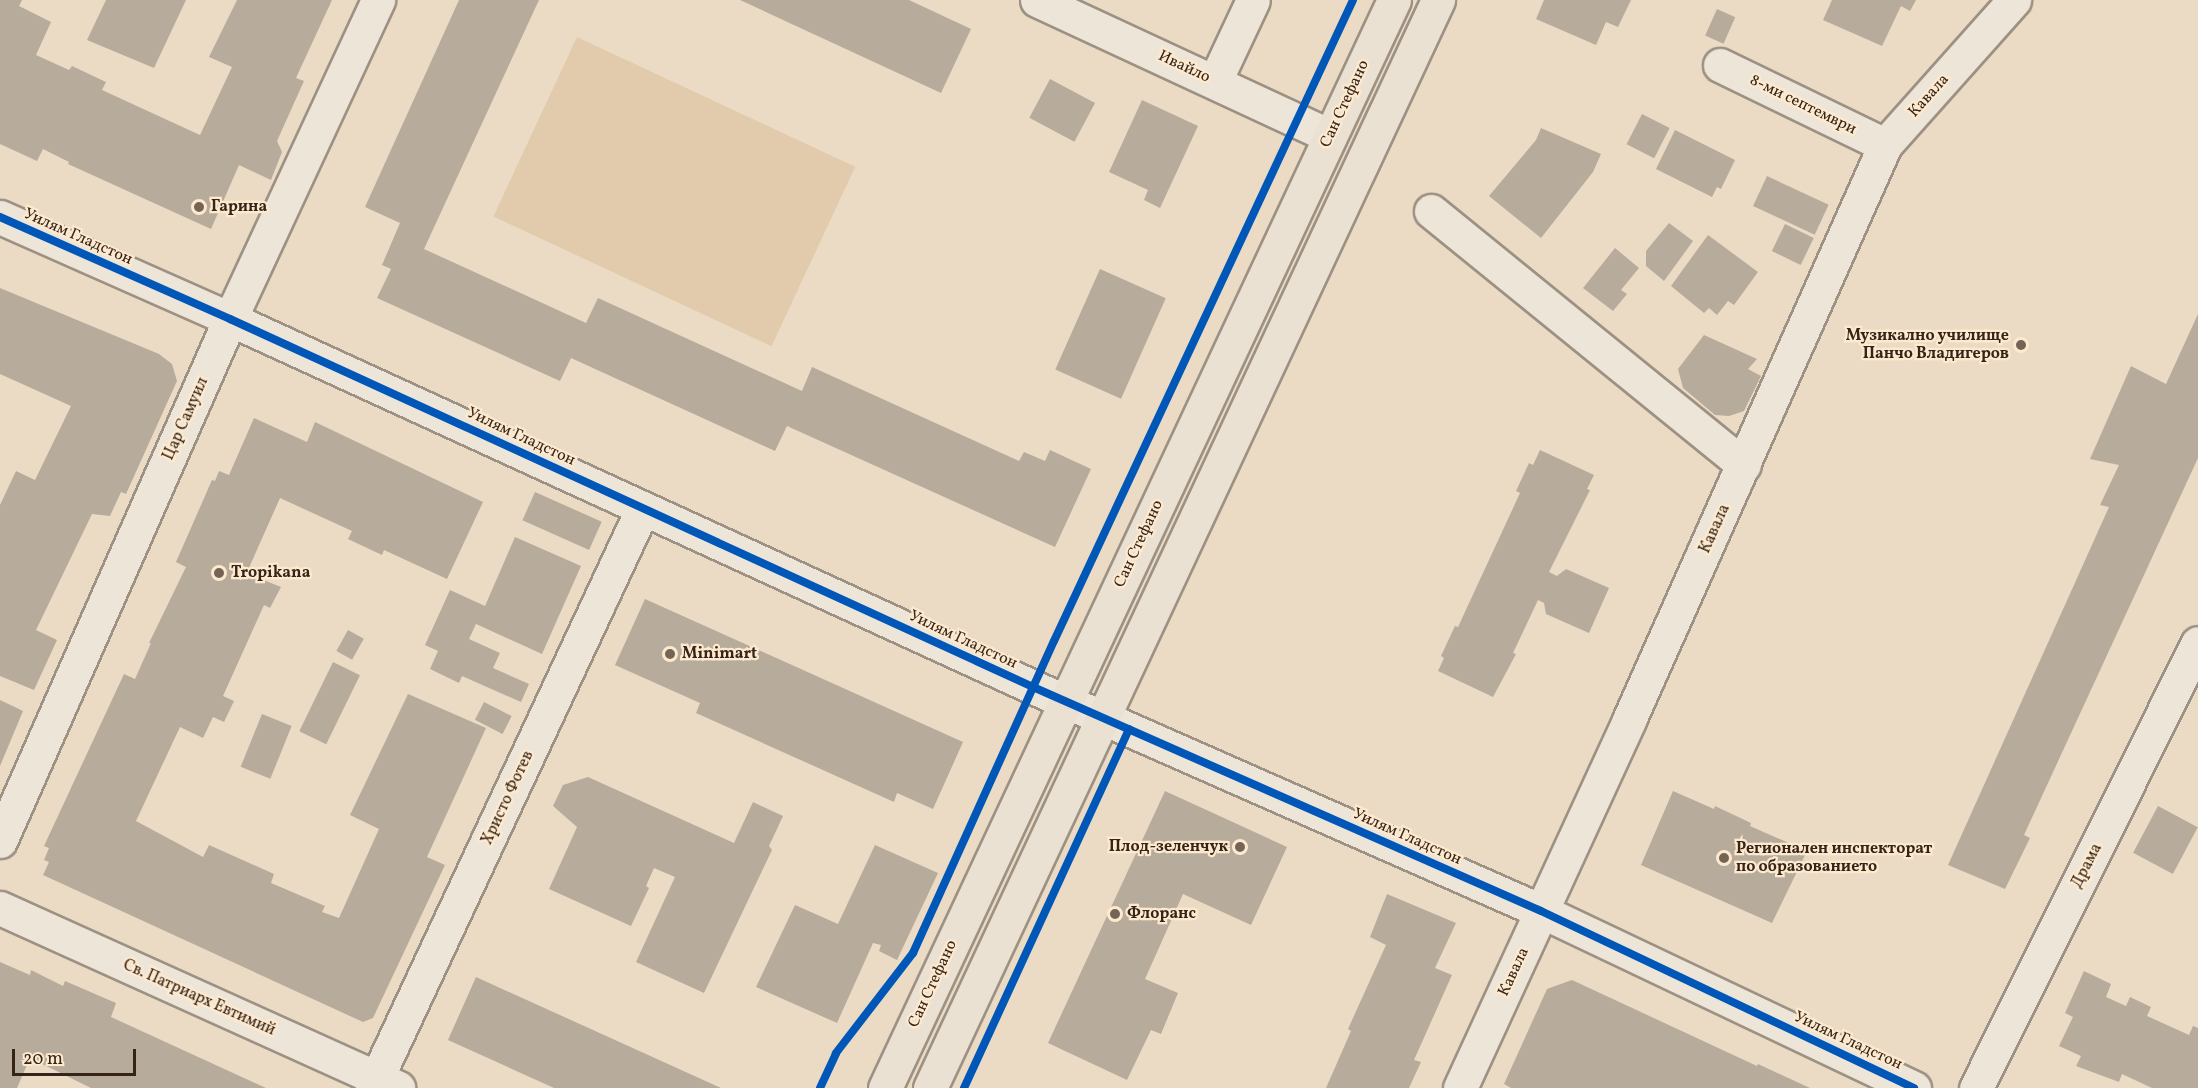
<!DOCTYPE html>
<html>
<head>
<meta charset="utf-8">
<style>
  body { margin:0 }
  #map { position:relative; width:2198px; height:1088px; overflow:hidden; background:#ebdbc4; font-family:Vollkorn,serif }
  div>[style] { position:absolute }
  .green>* { inset:0; background:#e2cbac; transform-origin:0 0 }
  .building>* { inset:0; background:#b7ab9c; transform-origin:0 0 }
  .roads { filter:drop-shadow(2px 0 #9c9183) drop-shadow(-2px 0 #9c9183) drop-shadow(0 2px #9c9183) drop-shadow(0 -2px #9c9183) }
  .minor>* { height:33px; margin:-16.5px; padding:0 16.5px; transform-origin:16.5px; border-radius:16.5px; background:#eee5d9 }
  .major>* { height:33px; margin:-16.5px; padding:0 16.5px; transform-origin:16.5px; border-radius:16.5px; background:#eae1d3 }
  .cycleway>* { height:8px; margin:-4px; padding:0 4px; transform-origin:4px; border-radius:4px; background:#0057b8 }
  .dots>* { width:16px; height:16px; translate:-50% -50%; box-sizing:border-box; border:3px solid #fdeace; border-radius:50% }
  span { translate:-50% -50%; white-space:nowrap; text-align:center; line-height:1.15; -webkit-text-stroke:4.5px #fdeace; paint-order:stroke }
  .street-label { font-size:16px; color:#36241b }
  .poi-label { font-size:16px; color:#36241b; font-weight:700 }
  .left { translate:0 -50%; text-align:left }
  .right { translate:-100% -50%; text-align:right }
  .scale { position:absolute; left:12px; top:1049px; width:124px; height:27px; box-sizing:border-box; border:3px solid #36241b; border-top:0; padding-left:8px; font-size:18px; line-height:21px; white-space:nowrap; color:#36241b; -webkit-text-stroke:4px #fdeace; paint-order:stroke }
</style>
</head>
<body>
<div id="map">
  <div class="green">
    <i style="left:577px;top:37px;width:307px;height:198px;rotate:25deg"></i>
  </div>
  <div class="building">
    <i style="clip-path:polygon(0 0,22px 0,19px 6px,51px 22px,36px 55px,69px 70px,72px 66px,106px 82px,102px 90px,200px 135px,232px 67px,209px 57px,237px 0,332px 0,296px 78px,304px 81px,277px 141px,282px 152px,271px 180px,239px 165px,211px 229px,68px 164px,69px 162px,43px 149px,37px 161px,0 144px)"></i>
    <i style="clip-path:polygon(106px 0,186px 0,154px 68px,87px 40px)"></i>
    <i style="clip-path:polygon(459px 0,539px 0,424px 249px,586px 323px,598px 298px,802px 391px,812px 367px,1019px 461px,1024px 452px,1045px 461px,1050px 450px,1091px 469px,1055px 547px,787px 426px,775px 451px,571px 358px,560px 381px,377px 298px,391px 269px,382px 265px,400px 223px,365px 207px)"></i>
    <i style="clip-path:polygon(740px 0,909px 0,971px 29px,941px 93px)"></i>
    <i style="clip-path:polygon(1544px 0,1631px 0,1618px 27px,1606px 22px,1596px 45px,1536px 19px)"></i>
    <i style="clip-path:polygon(1832px 0,1916px 0,1910px 11px,1901px 6px,1882px 46px,1823px 20px)"></i>
    <i style="left:1717px;top:9px;width:20px;height:29px;rotate:24deg"></i>
    <i style="left:1050px;top:79px;width:51px;height:44px;rotate:28deg"></i>
    <i style="clip-path:polygon(1142px 100px,1198px 126px,1160px 208px,1144px 200px,1148px 190px,1109px 172px)"></i>
    <i style="left:1642px;top:114px;width:31px;height:34px;rotate:27deg"></i>
    <i style="clip-path:polygon(1541px 128px,1601px 154px,1593px 172px,1541px 238px,1489px 196px,1536px 140px)"></i>
    <i style="clip-path:polygon(1675px 130px,1735px 160px,1721px 189px,1717px 187px,1712px 197px,1656px 169px)"></i>
    <i style="left:1767px;top:176px;width:68px;height:33px;rotate:25deg"></i>
    <i style="clip-path:polygon(1669px 223px,1693px 241px,1664px 281px,1646px 266px,1646px 251px)"></i>
    <i style="left:1785px;top:224px;width:32px;height:30px;rotate:26deg"></i>
    <i style="clip-path:polygon(1708px 235px,1758px 272px,1734px 305px,1728px 301px,1717px 315px,1709px 308px,1704px 313px,1671px 286px)"></i>
    <i style="clip-path:polygon(1615px 248px,1639px 268px,1621px 290px,1627px 294px,1613px 311px,1583px 288px)"></i>
    <i style="left:1100px;top:269px;width:72px;height:110px;rotate:24deg"></i>
    <i style="clip-path:polygon(0 288px,159px 354px,172px 364px,177px 381px,126px 494px,121px 492px,110px 516px,92px 514px,36px 630px,57px 640px,34px 690px,0 676px,0 505px,16px 471px,35px 480px,71px 406px,0 374px)"></i>
    <i style="clip-path:polygon(2198px 314px,2198px 458px,2024px 835px,2030px 838px,2005px 889px,1948px 865px,2109px 507px,2100px 505px,2119px 465px,2090px 459px,2131px 366px,2166px 384px)"></i>
    <i style="clip-path:polygon(1704px 335px,1757px 359px,1748px 369px,1761px 376px,1744px 411px,1729px 416px,1715px 415px,1683px 388px,1678px 369px)"></i>
    <i style="clip-path:polygon(254px 418px,307px 442px,315px 422px,483px 502px,447px 579px,384px 550px,382px 555px,348px 539px,352px 531px,280px 498px,248px 570px,251px 575px,281px 587px,270px 608px,264px 605px,223px 696px,234px 701px,224px 722px,213px 717px,203px 738px,180px 727px,136px 821px,203px 857px,209px 845px,274px 874px,271px 883px,325px 906px,322px 912px,339px 918px,379px 829px,350px 815px,408px 694px,486px 728px,427px 857px,445px 865px,373px 1018px,363px 1022px,43px 875px,49px 862px,44px 860px,49px 848px,44px 846px,124px 674px,135px 679px,151px 643px,149px 643px,186px 567px,176px 562px,212px 480px,215px 481px,219px 471px,229px 475px)"></i>
    <i style="clip-path:polygon(1540px 450px,1594px 475px,1587px 489px,1590px 490px,1549px 572px,1557px 576px,1566px 569px,1609px 588px,1589px 633px,1546px 614px,1544px 603px,1538px 600px,1513px 653px,1516px 654px,1493px 697px,1438px 671px,1444px 658px,1441px 656px,1455px 626px,1458px 627px,1520px 493px,1516px 491px,1529px 463px,1533px 465px)"></i>
    <i style="left:535px;top:492px;width:73px;height:31px;rotate:24deg"></i>
    <i style="clip-path:polygon(515px 537px,581px 566px,542px 654px,476px 624px,469px 639px,500px 653px,493px 668px,529px 684px,521px 702px,462px 676px,459px 683px,430px 669px,438px 651px,425px 645px,450px 590px,485px 606px)"></i>
    <i style="clip-path:polygon(645px 599px,963px 742px,933px 809px,897px 793px,894px 802px,696px 713px,700px 703px,615px 665px)"></i>
    <i style="left:348px;top:630px;width:18px;height:24px;rotate:29deg"></i>
    <i style="left:333px;top:662px;width:30px;height:77px;rotate:26deg"></i>
    <i style="clip-path:polygon(0 700px,23px 711px,0 766px)"></i>
    <i style="left:484px;top:702px;width:31px;height:20px;rotate:27deg"></i>
    <i style="left:262px;top:714px;width:32px;height:57px;rotate:22deg"></i>
    <i style="clip-path:polygon(588px 777px,734px 843px,753px 802px,783px 816px,769px 846px,772px 850px,704px 993px,636px 962px,675px 877px,654px 868px,646px 886px,649px 888px,631px 926px,549px 889px,577px 827px,553px 806px,563px 785px)"></i>
    <i style="clip-path:polygon(1165px 791px,1287px 847px,1251px 925px,1183px 894px,1145px 979px,1178px 993px,1161px 1034px,1151px 1030px,1127px 1080px,1048px 1043px)"></i>
    <i style="clip-path:polygon(1673px 791px,1714px 809px,1715px 806px,1751px 823px,1750px 826px,1807px 851px,1772px 923px,1641px 865px)"></i>
    <i style="left:2158px;top:806px;width:45px;height:53px;rotate:28deg"></i>
    <i style="clip-path:polygon(875px 845px,938px 873px,897px 960px,879px 951px,881px 945px,873px 943px,837px 1023px,756px 987px,795px 905px,838px 924px)"></i>
    <i style="clip-path:polygon(1387px 894px,1456px 923px,1435px 968px,1452px 975px,1414px 1060px,1421px 1062px,1409px 1088px,1326px 1088px,1351px 1031px,1348px 1029px,1386px 945px,1370px 937px)"></i>
    <i style="clip-path:polygon(0 962px,30px 975px,31px 970px,63px 986px,65px 981px,116px 1003px,111px 1017px,266px 1088px,91px 1088px,30px 1058px,17px 1088px,0 1088px)"></i>
    <i style="clip-path:polygon(2084px 971px,2111px 984px,2106px 997px,2126px 1006px,2130px 997px,2151px 1007px,2147px 1016px,2189px 1035px,2193px 1026px,2198px 1028px,2198px 1088px,2152px 1088px,2122px 1074px,2119px 1082px,2076px 1066px,2081px 1056px,2059px 1046px,2073px 1017px,2065px 1013px)"></i>
    <i style="clip-path:polygon(476px 977px,721px 1088px,554px 1088px,448px 1040px)"></i>
    <i style="clip-path:polygon(1572px 980px,1757px 1066px,1758px 1064px,1810px 1088px,1511px 1088px,1504px 1084px,1547px 989px)"></i>
  </div>
  <div class="roads">
    <div class="minor">
      <i style="left:1037px;top:0;width:323px;rotate:24.9deg"></i>
      <i style="left:1720px;top:65px;width:183px;rotate:25.9deg"></i>
      <i style="left:1215px;top:81px;width:89px;rotate:-64.9deg"></i>
      <i style="left:1431px;top:211px;width:403px;rotate:39.1deg"></i>
      <i style="left:0;top:217px;width:252px;rotate:23.9deg"></i>
      <i style="left:230px;top:319px;width:883px;rotate:24.62deg"></i>
      <i style="left:1033px;top:687px;width:555px;rotate:23.79deg"></i>
      <i style="left:1541px;top:911px;width:413px;rotate:25.4deg"></i>
      <i style="left:0;top:841px;width:570px;rotate:-66.22deg"></i>
      <i style="left:230px;top:319px;width:352px;rotate:-65.1deg"></i>
      <i style="left:0;top:908px;width:437px;rotate:24.3deg"></i>
      <i style="left:372px;top:1088px;width:640px;rotate:-64.96deg"></i>
      <i style="left:1460px;top:1088px;width:405px;rotate:-65.3deg"></i>
      <i style="left:1629px;top:720px;width:629px;rotate:-66deg"></i>
      <i style="left:1885px;top:145px;width:194px;rotate:-48.3deg"></i>
      <i style="left:1976px;top:1088px;width:497px;rotate:-63.5deg"></i>
    </div>
    <div class="major">
      <i style="left:885px;top:1088px;width:1201px;rotate:-64.93deg"></i>
      <i style="left:930px;top:1088px;width:1201px;rotate:-64.97deg"></i>
    </div>
  </div>
  <div class="cycleway">
    <i style="left:0;top:217px;width:252px;rotate:23.9deg"></i>
    <i style="left:230px;top:319px;width:883px;rotate:24.62deg"></i>
    <i style="left:1033px;top:687px;width:555px;rotate:23.79deg"></i>
    <i style="left:1541px;top:911px;width:413px;rotate:25.4deg"></i>
    <i style="left:820px;top:1088px;width:38px;rotate:-65deg"></i>
    <i style="left:836px;top:1053px;width:126px;rotate:-52.4deg"></i>
    <i style="left:913px;top:953px;width:342px;rotate:-65.7deg"></i>
    <i style="left:1054px;top:641px;width:707px;rotate:-64.99deg"></i>
    <i style="left:964px;top:1088px;width:395px;rotate:-65.3deg"></i>
  </div>
  <div class="dots">
    <i style="left:199px;top:207px;background:#756456"></i>
    <i style="left:2021px;top:345px;background:#756456"></i>
    <i style="left:219px;top:573px;background:#756456"></i>
    <i style="left:670px;top:654px;background:#756456"></i>
    <i style="left:1240px;top:847px;background:#756456"></i>
    <i style="left:1724px;top:858px;background:#756456"></i>
    <i style="left:1115px;top:914px;background:#756456"></i>
  </div>
  <div class="street-label">
    <span style="left:1184px;top:67px;rotate:25deg">Ивайло</span>
    <span style="left:1929px;top:96px;rotate:-48deg">Кавала</span>
    <span style="left:1345px;top:104px;rotate:-65deg">Сан Стефано</span>
    <span style="left:1803px;top:105px;rotate:26deg">8-ми септември</span>
    <span style="left:78px;top:237px;rotate:24deg">Уилям Гладстон</span>
    <span style="left:186px;top:419px;rotate:-66deg">Цар Самуил</span>
    <span style="left:521px;top:437px;rotate:25deg">Уилям Гладстон</span>
    <span style="left:1715px;top:529px;rotate:-66deg">Кавала</span>
    <span style="left:1139px;top:544px;rotate:-65deg">Сан Стефано</span>
    <span style="left:963px;top:640px;rotate:25deg">Уилям Гладстон</span>
    <span style="left:508px;top:798px;rotate:-65deg">Христо Фотев</span>
    <span style="left:1407px;top:837px;rotate:24deg">Уилям Гладстон</span>
    <span style="left:2087px;top:866px;rotate:-63deg">Драма</span>
    <span style="left:1514px;top:972px;rotate:-65deg">Кавала</span>
    <span style="left:933px;top:984px;rotate:-65deg">Сан Стефано</span>
    <span style="left:199px;top:998px;rotate:24deg">Св. Патриарх Евтимий</span>
    <span style="left:1848px;top:1041px;rotate:25deg">Уилям Гладстон</span>
  </div>
  <div class="poi-label">
    <span class="left" style="left:211px;top:207px">Гарина</span>
    <span class="right" style="left:2009px;top:345px">Музикално училище<br>Панчо Владигеров</span>
    <span class="left" style="left:231px;top:573px">Tropikana</span>
    <span class="left" style="left:682px;top:654px">Minimart</span>
    <span class="right" style="left:1228px;top:847px">Плод-зеленчук</span>
    <span class="left" style="left:1736px;top:858px">Регионален инспекторат<br>по образованието</span>
    <span class="left" style="left:1127px;top:914px">Флоранс</span>
  </div>
  <div class="scale">20 m</div>
</div>
</body>
</html>
